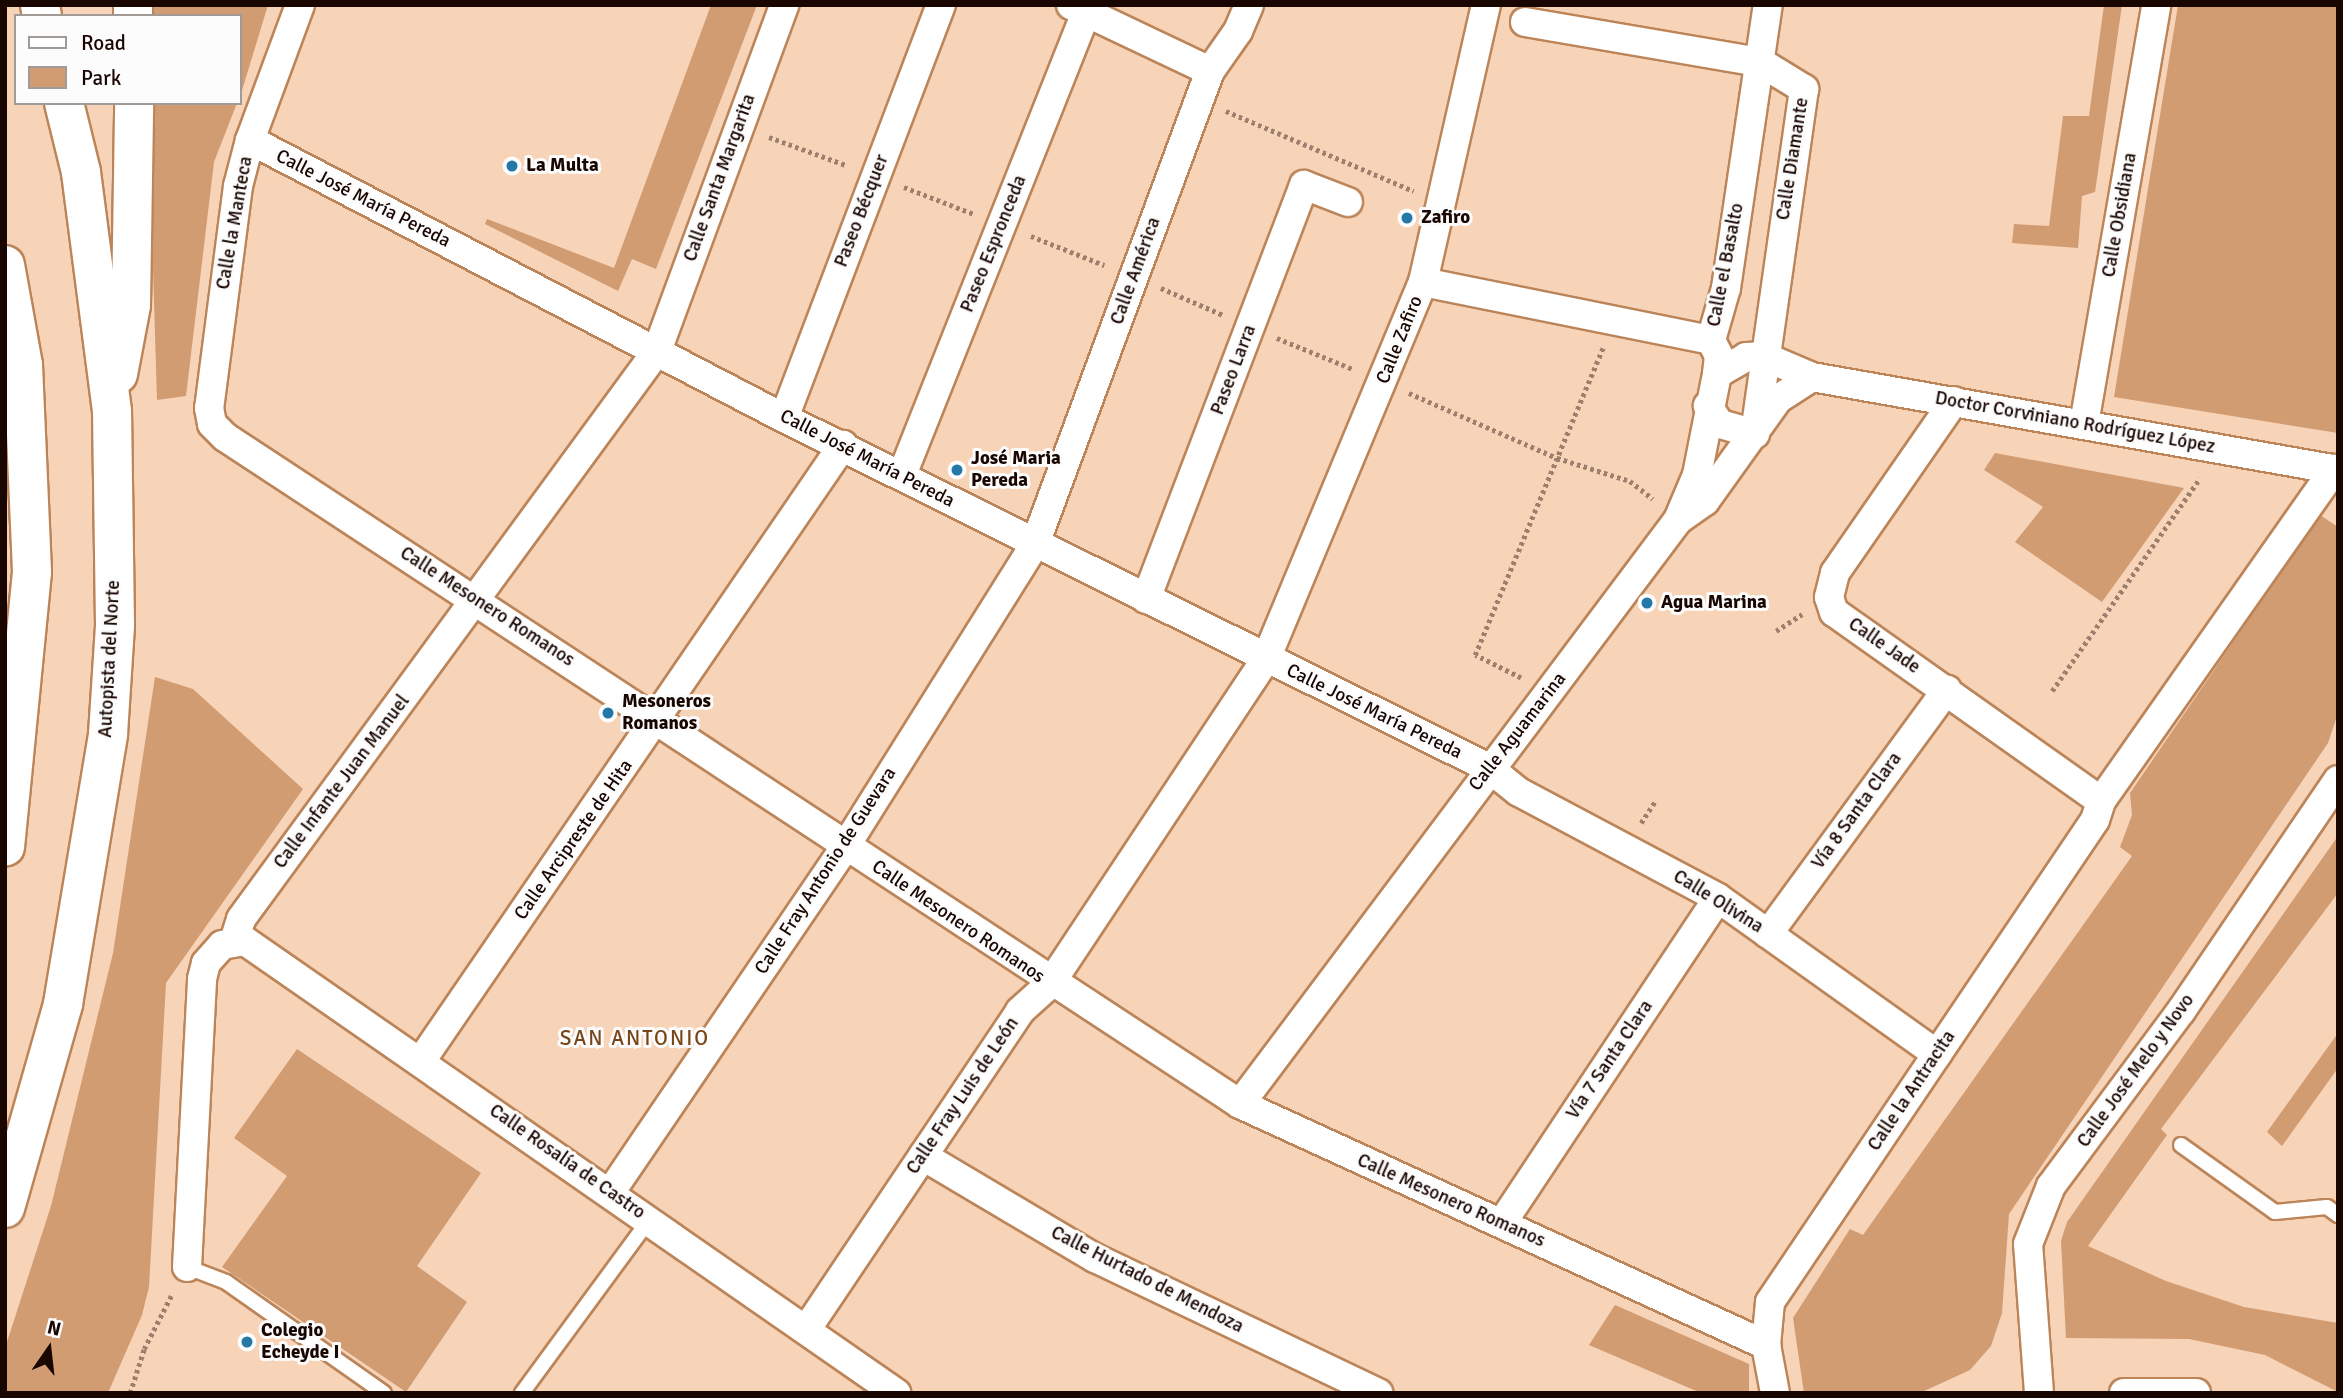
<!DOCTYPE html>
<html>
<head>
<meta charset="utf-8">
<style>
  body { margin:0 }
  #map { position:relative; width:2343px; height:1398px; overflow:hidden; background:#f7d3b8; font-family:Signika,sans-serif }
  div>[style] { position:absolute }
  .green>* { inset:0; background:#d29c72 }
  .path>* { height:4.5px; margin-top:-2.25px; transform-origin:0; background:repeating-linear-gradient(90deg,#9c7f6c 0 3.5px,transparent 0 7px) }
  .roads { filter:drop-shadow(2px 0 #bc8559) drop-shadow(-2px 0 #bc8559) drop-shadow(0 2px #bc8559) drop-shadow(0 -2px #bc8559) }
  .lane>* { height:14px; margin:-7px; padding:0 7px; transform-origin:7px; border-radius:7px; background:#fff }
  .street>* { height:28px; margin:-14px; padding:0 14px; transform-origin:14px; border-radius:14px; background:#fff }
  .highway>* { height:38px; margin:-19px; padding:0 19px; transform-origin:19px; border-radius:19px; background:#fff }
  .dots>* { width:19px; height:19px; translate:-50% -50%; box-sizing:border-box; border:4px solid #fcfcfc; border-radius:50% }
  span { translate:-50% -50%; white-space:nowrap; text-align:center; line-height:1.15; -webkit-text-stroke:6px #fcfcfc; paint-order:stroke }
  .street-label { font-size:19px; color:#190600 }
  .poi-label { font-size:19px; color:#190600; font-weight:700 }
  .left { translate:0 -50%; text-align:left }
  .neighbourhood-label { font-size:21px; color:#784518; letter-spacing:2px }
  .frame { position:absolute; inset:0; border:7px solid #190600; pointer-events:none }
  .legend { position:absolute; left:14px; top:14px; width:228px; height:91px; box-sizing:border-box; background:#fcfcfc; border:2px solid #a19a97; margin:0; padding:9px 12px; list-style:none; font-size:21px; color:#190600 }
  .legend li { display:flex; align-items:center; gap:14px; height:35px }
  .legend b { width:35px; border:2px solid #a19a97 }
  .north { position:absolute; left:14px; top:1314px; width:70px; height:70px; -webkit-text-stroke:5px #fcfcfc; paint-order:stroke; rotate:14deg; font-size:19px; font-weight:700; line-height:28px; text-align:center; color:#190600 }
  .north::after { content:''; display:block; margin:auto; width:24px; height:32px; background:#190600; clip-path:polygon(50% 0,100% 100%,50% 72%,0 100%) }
</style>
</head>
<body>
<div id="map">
  <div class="green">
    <i style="clip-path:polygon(144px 5px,268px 5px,240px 97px,240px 16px,144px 16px)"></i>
    <i style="clip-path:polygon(711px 5px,757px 5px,656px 269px,632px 259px,618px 291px,485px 224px,487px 219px,614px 268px)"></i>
    <i style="clip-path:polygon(2104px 5px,2122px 5px,2095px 192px,2082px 196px,2078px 248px,2012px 243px,2014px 224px,2049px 226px,2063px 116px,2089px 116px)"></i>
    <i style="clip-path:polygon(2178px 5px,2338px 5px,2338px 433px,2114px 397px)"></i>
    <i style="clip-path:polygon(148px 103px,237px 103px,214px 162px,186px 396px,157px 400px)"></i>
    <i style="clip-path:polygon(1995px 453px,2184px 488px,2102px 602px,2015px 542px,2043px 507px,1984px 470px)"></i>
    <i style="clip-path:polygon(2320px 515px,2338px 527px,2338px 713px,2328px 743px,2009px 1214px,2002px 1313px,1991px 1346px,1970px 1370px,1920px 1393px,1804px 1393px,1793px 1318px,1850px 1229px,1863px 1235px,2132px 856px,2120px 847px,2132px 815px,2130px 793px)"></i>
    <i style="clip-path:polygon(155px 677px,193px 689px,303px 789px,166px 983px,149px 1287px,142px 1315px,108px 1393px,5px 1393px,5px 1348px,51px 1206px,113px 953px)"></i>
    <i style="clip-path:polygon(2338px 836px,2338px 893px,2161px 1129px,2167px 1135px,2088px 1246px,2166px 1281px,2244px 1307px,2338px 1323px,2338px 1392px,2265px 1355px,2189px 1339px,2066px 1338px,2061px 1241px,2067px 1222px)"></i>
    <i style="clip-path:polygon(2338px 1033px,2338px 1068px,2282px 1146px,2267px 1132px)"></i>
    <i style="clip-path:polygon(297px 1049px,481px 1173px,417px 1266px,467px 1302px,406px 1392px,222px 1267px,287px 1176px,234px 1138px)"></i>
    <i style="clip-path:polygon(1615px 1305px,1749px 1364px,1749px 1393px,1701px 1393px,1589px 1345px)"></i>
  </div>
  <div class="path">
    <i style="left:1226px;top:111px;width:204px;rotate:23.1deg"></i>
    <i style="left:769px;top:137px;width:82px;rotate:20deg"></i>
    <i style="left:904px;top:187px;width:75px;rotate:21.1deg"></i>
    <i style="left:1031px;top:236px;width:79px;rotate:21.7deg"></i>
    <i style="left:1161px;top:288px;width:68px;rotate:23.5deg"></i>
    <i style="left:1277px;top:338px;width:82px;rotate:22.2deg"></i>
    <i style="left:1409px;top:393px;width:162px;rotate:23.7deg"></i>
    <i style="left:1557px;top:458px;width:77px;rotate:17.5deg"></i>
    <i style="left:1630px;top:481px;width:29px;rotate:38deg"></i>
    <i style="left:1776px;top:631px;width:31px;rotate:-33deg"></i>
    <i style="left:1521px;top:678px;width:51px;rotate:-153.4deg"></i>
    <i style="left:1475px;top:655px;width:333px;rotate:-67.4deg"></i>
    <i style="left:2052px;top:691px;width:259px;rotate:-55.2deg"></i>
    <i style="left:1641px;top:823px;width:27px;rotate:-57deg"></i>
    <i style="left:130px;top:1393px;width:46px;rotate:-72.3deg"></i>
    <i style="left:144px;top:1349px;width:62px;rotate:-63deg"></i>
  </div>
  <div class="roads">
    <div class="lane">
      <i style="left:2181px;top:1145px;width:115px;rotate:35.5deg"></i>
      <i style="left:2275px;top:1212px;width:52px;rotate:-5.5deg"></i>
      <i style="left:2327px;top:1207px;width:14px;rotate:36deg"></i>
      <i style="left:187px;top:1267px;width:42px;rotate:21deg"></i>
      <i style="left:226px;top:1282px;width:193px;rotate:35.1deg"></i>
      <i style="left:522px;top:1393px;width:215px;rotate:-53.7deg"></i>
    </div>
    <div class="street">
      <i style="left:300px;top:5px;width:144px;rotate:110.3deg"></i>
      <i style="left:250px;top:140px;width:48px;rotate:104.6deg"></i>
      <i style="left:238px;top:186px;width:224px;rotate:97.4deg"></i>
      <i style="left:209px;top:408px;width:16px;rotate:79deg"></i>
      <i style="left:212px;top:424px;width:18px;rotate:45deg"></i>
      <i style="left:225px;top:437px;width:1215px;rotate:33.31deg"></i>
      <i style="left:1240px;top:1104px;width:579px;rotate:24.62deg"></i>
      <i style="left:1071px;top:5px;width:154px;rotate:25.4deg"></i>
      <i style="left:1525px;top:22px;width:238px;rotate:9.7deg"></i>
      <i style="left:1760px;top:62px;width:52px;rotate:31.5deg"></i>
      <i style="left:1804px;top:89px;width:348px;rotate:98.1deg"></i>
      <i style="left:1755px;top:434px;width:36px;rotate:-164deg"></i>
      <i style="left:1720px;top:424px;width:22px;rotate:-124deg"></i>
      <i style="left:250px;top:140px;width:602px;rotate:27.5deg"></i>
      <i style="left:784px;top:418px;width:787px;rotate:26.4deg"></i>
      <i style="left:1489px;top:768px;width:38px;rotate:39deg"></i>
      <i style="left:1519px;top:792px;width:225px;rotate:28deg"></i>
      <i style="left:1718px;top:898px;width:269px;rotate:35.5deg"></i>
      <i style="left:1423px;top:282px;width:294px;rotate:11.4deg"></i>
      <i style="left:1717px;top:374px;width:34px;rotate:-30deg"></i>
      <i style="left:1746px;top:357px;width:17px;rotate:-3deg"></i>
      <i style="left:1763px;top:356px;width:53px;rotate:23.2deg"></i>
      <i style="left:1812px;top:377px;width:534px;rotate:10.03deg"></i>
      <i style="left:1954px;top:401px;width:209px;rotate:124.7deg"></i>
      <i style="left:1835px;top:573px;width:25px;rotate:104deg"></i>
      <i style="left:1829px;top:597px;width:16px;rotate:72deg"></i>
      <i style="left:1834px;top:612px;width:327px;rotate:35.3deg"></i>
      <i style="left:784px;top:418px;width:442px;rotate:-69.2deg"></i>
      <i style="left:2084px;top:424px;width:425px;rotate:-80.2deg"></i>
      <i style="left:902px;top:475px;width:498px;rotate:-68.3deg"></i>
      <i style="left:1678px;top:520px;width:49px;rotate:-67.1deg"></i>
      <i style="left:1697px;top:475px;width:103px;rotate:-78.8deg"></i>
      <i style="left:1717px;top:374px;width:18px;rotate:-84deg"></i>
      <i style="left:1719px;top:356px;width:18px;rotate:-117deg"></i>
      <i style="left:1711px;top:340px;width:54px;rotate:-73.9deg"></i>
      <i style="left:1726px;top:288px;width:286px;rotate:-81.6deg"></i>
      <i style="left:1146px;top:599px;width:443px;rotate:-69.1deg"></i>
      <i style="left:1304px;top:185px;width:47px;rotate:21.1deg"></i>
      <i style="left:1768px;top:934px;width:303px;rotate:-53.8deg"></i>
      <i style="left:234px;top:941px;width:23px;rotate:-72deg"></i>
      <i style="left:241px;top:919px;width:704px;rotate:-53.78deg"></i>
      <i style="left:657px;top:351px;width:369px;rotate:-69.8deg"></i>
      <i style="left:421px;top:1061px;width:747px;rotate:-55.59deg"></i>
      <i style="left:1240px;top:1104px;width:730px;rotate:-53.13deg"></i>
      <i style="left:1678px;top:520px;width:33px;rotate:-35deg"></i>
      <i style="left:1705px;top:501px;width:125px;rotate:-54.4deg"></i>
      <i style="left:1778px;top:399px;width:40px;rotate:-32.9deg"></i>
      <i style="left:923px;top:1156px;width:200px;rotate:30.7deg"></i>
      <i style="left:1095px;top:1258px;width:314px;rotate:25.5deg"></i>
      <i style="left:610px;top:1193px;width:418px;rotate:-55.8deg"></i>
      <i style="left:845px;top:847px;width:358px;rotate:-57.9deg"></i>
      <i style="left:1035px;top:544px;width:504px;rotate:-69.7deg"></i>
      <i style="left:1210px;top:71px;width:49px;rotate:-55deg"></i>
      <i style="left:1238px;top:31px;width:28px;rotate:-67deg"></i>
      <i style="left:1502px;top:1223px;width:390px;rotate:-56.4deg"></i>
      <i style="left:187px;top:1267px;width:288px;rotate:-87deg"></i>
      <i style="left:202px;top:979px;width:16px;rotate:-76deg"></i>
      <i style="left:206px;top:963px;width:24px;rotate:-48deg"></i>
      <i style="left:222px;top:945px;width:23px;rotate:-10deg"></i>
      <i style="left:245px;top:941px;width:793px;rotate:34.77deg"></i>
      <i style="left:806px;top:1330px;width:384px;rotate:-56.1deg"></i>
      <i style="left:1020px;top:1011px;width:40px;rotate:-42deg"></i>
      <i style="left:1050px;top:984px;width:390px;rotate:-56.4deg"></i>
      <i style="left:1266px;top:659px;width:408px;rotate:-67.4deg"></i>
      <i style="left:1423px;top:282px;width:284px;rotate:-77.2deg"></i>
      <i style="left:1775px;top:1393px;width:49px;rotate:-100.6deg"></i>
      <i style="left:1766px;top:1345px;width:43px;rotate:-84.7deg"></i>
      <i style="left:1770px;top:1302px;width:581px;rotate:-56.01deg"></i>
      <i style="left:2095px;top:820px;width:20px;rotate:-72deg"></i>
      <i style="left:2101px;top:801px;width:406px;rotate:-54.9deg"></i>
      <i style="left:2039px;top:1393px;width:149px;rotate:-94.2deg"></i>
      <i style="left:2028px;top:1244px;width:62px;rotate:-68.4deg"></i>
      <i style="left:2051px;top:1186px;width:218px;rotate:-53.4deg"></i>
      <i style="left:2181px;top:1011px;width:279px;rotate:-55.8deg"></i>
      <i style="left:2124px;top:1393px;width:72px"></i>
    </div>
    <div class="highway">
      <i style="left:40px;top:5px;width:11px;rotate:80deg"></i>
      <i style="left:133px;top:5px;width:11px;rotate:90deg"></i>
      <i style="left:5px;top:265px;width:102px;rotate:79.8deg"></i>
      <i style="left:23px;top:365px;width:207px;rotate:87.5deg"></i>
      <i style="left:32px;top:572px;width:276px;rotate:95.6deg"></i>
      <i style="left:118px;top:374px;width:70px;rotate:-79.3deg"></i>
      <i style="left:131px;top:305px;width:202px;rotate:-89.1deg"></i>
      <i style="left:5px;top:1208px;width:212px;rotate:-74.1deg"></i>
      <i style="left:63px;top:1004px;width:274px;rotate:-80.5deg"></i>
      <i style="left:108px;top:734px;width:109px;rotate:-86.3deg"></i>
      <i style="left:115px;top:625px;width:214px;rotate:-90.8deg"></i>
      <i style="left:112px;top:411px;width:241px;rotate:-97.4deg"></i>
      <i style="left:81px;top:172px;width:71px;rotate:-103.8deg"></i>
    </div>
  </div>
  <div class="dots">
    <i style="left:512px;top:166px;background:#2378a8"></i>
    <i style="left:1407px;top:218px;background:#2378a8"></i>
    <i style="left:957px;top:470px;background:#2378a8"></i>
    <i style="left:1647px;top:603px;background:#2378a8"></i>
    <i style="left:608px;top:713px;background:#2378a8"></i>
    <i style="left:247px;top:1342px;background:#2378a8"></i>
  </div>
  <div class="street-label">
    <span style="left:1793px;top:159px;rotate:-81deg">Calle Diamante</span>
    <span style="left:720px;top:178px;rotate:-70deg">Calle Santa Margarita</span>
    <span style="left:363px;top:199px;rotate:27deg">Calle José María Pereda</span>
    <span style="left:862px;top:211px;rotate:-69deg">Paseo Bécquer</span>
    <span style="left:2120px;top:215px;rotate:-80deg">Calle Obsidiana</span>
    <span style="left:235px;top:223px;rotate:-80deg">Calle la Manteca</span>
    <span style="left:994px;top:244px;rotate:-68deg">Paseo Espronceda</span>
    <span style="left:1726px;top:265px;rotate:-79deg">Calle el Basalto</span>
    <span style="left:1136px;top:271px;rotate:-70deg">Calle América</span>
    <span style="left:1400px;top:340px;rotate:-68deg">Calle Zafiro</span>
    <span style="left:1234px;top:370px;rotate:-69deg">Paseo Larra</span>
    <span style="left:2075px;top:423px;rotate:10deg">Doctor Corviniano Rodríguez López</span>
    <span style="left:867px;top:459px;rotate:27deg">Calle José María Pereda</span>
    <span style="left:487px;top:607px;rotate:33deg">Calle Mesonero Romanos</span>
    <span style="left:1884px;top:646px;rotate:35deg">Calle Jade</span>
    <span style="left:110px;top:659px;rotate:-87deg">Autopista del Norte</span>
    <span style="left:1374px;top:712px;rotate:26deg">Calle José María Pereda</span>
    <span style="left:1518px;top:732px;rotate:-52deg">Calle Aguamarina</span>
    <span style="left:342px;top:782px;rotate:-53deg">Calle Infante Juan Manuel</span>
    <span style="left:1857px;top:811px;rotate:-54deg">Vía 8 Santa Clara</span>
    <span style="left:574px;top:840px;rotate:-55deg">Calle Arcipreste de Hita</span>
    <span style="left:826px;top:871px;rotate:-57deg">Calle Fray Antonio de Guevara</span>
    <span style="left:1718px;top:902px;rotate:32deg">Calle Olivina</span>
    <span style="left:958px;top:922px;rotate:34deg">Calle Mesonero Romanos</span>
    <span style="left:1610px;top:1060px;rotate:-56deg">Vía 7 Santa Clara</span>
    <span style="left:2136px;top:1071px;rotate:-54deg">Calle José Melo y Novo</span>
    <span style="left:1912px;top:1091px;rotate:-56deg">Calle la Antracita</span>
    <span style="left:963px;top:1096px;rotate:-56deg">Calle Fray Luis de León</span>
    <span style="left:567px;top:1162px;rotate:35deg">Calle Rosalía de Castro</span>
    <span style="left:1451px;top:1201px;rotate:24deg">Calle Mesonero Romanos</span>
    <span style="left:1147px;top:1280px;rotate:27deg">Calle Hurtado de Mendoza</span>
  </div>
  <div class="poi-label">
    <span class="left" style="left:526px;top:166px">La Multa</span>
    <span class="left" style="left:1421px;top:218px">Zafiro</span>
    <span class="left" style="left:971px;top:470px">José Maria<br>Pereda</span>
    <span class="left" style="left:1661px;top:603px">Agua Marina</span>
    <span class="left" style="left:622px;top:713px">Mesoneros<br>Romanos</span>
    <span class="left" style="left:261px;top:1342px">Colegio<br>Echeyde I</span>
  </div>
  <div class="neighbourhood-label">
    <span style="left:635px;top:1038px">SAN ANTONIO</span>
  </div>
  <div class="frame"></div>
  <ul class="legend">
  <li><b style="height:9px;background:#fff"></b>Road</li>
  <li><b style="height:19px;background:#d29c72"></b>Park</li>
  </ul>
  <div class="north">N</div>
</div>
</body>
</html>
